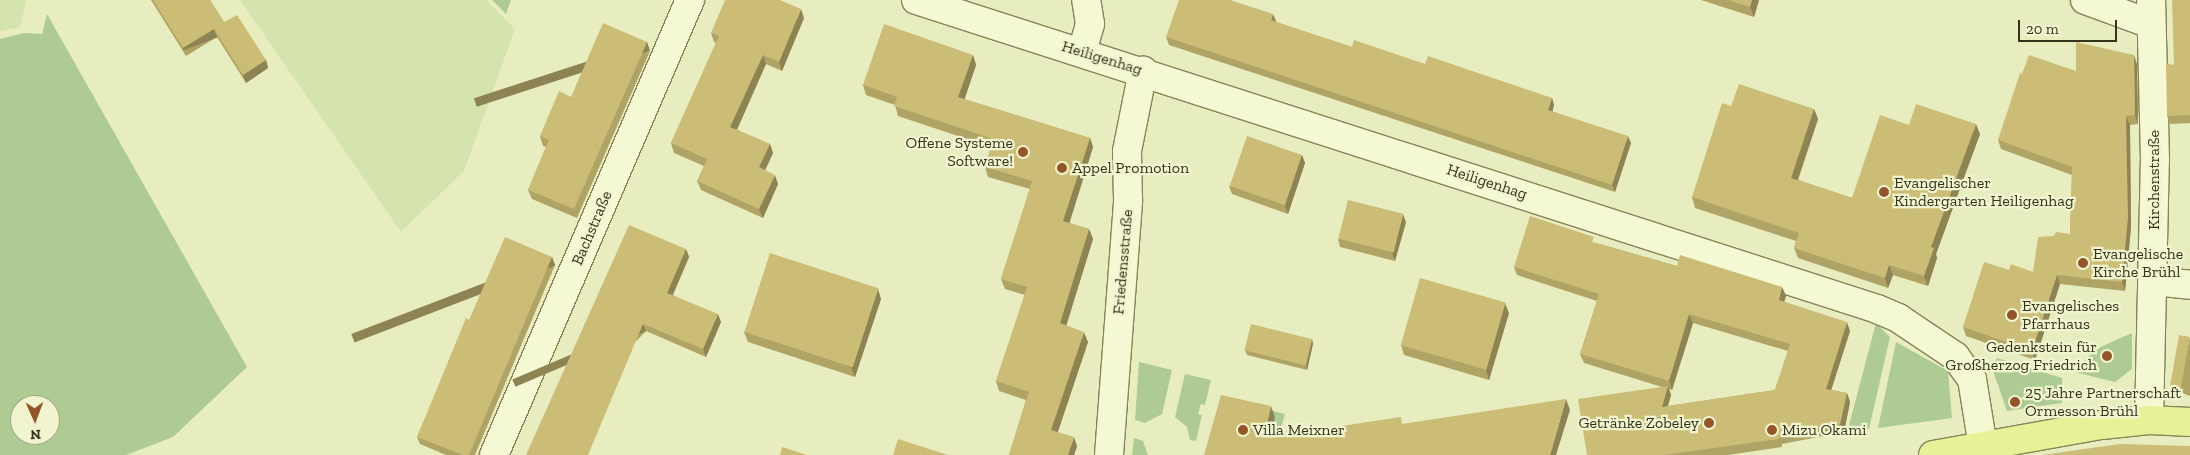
<!DOCTYPE html>
<html>
<head>
<meta charset="utf-8">
<style>
  body { margin:0 }
  #map { position:relative; width:2190px; height:455px; overflow:hidden; background:#e8edc0; font-family:"Zilla Slab",serif }
  div>[style] { position:absolute }
  .farmland>* { inset:0; background:#d5e3ad }
  .green>* { inset:0; background:#aecb94 }
  .roads { filter:drop-shadow(1px 0 #868358) drop-shadow(-1px 0 #868358) drop-shadow(0 1px #868358) drop-shadow(0 -1px #868358) }
  .minor>* { height:28px; margin:-14px; padding:0 14px; transform-origin:14px; border-radius:14px; background:#f4f8d3 }
  .major>* { height:28px; margin:-14px; padding:0 14px; transform-origin:14px; border-radius:14px; background:#e8f197 }
  .wall>* { inset:0; background:#afa365 }
  .shaded-wall>* { inset:0; background:#8e8453; transform-origin:0 0 }
  .building>* { inset:0; background:#cbbd76; transform-origin:0 0 }
  .dots>* { width:14px; height:14px; translate:-50% -50%; box-sizing:border-box; border:2px solid #f0f5cf; border-radius:50% }
  span { translate:-50% -50%; white-space:nowrap; text-align:center; line-height:1.15; -webkit-text-stroke:4.5px #f0f5cf; paint-order:stroke }
  .street-label { font-size:16px; color:#36331d }
  .poi-label { font-size:16px; color:#36331d }
  .right { translate:-100% -50%; text-align:right }
  .left { translate:0 -50%; text-align:left }
  .north { position:absolute; left:10px; top:395px; width:50px; height:50px; box-sizing:border-box; background:#f0f5cf; border:1px solid #a6a788; border-radius:50%; rotate:178deg; font-size:14px; font-weight:700; line-height:20px; text-align:center; color:#36331d }
  .north::after { content:''; display:block; margin:auto; width:18px; height:22px; background:#945529; clip-path:polygon(50% 0,100% 100%,50% 72%,0 100%) }
  .scale { position:absolute; left:2018px; top:20px; width:99px; height:22px; box-sizing:border-box; border:2px solid #36331d; border-top:0; padding-left:6px; font-size:15px; line-height:18px; white-space:nowrap; color:#36331d; -webkit-text-stroke:4px #f0f5cf; paint-order:stroke }
</style>
</head>
<body>
<div id="map">
  <div class="farmland">
    <i style="clip-path:polygon(0 0,26px 0,20px 27px,0 31px)"></i>
    <i style="clip-path:polygon(240px 0,486px 0,515px 29px,464px 171px,401px 232px)"></i>
  </div>
  <div class="green">
    <i style="clip-path:polygon(492px 0,511px 0,506px 14px)"></i>
    <i style="clip-path:polygon(evenodd,47px 14px,247px 367px,173px 437px,126px 455px,0 455px,0 39px,24px 33px,42px 34px,47px 14px,20px 405px,50px 405px,50px 435px,20px 435px,20px 405px)"></i>
    <i style="clip-path:polygon(1876px 323px,1890px 337px,1869px 429px,1847px 433px)"></i>
    <i style="clip-path:polygon(2132px 333px,2132px 369px,2115px 382px,2074px 372px,2096px 349px)"></i>
    <i style="clip-path:polygon(1896px 342px,1948px 371px,1952px 418px,1878px 428px)"></i>
    <i style="clip-path:polygon(1997px 358px,2062px 378px,2062px 403px,2007px 411px,1992px 368px)"></i>
    <i style="clip-path:polygon(1139px 362px,1172px 370px,1162px 414px,1145px 423px,1135px 420px)"></i>
    <i style="clip-path:polygon(1185px 374px,1211px 380px,1205px 405px,1201px 404px,1198px 414px,1202px 415px,1196px 441px,1190px 440px,1187px 427px,1175px 417px)"></i>
    <i style="clip-path:polygon(1221px 398px,1285px 414px,1278px 439px,1270px 437px,1274px 417px)"></i>
    <i style="clip-path:polygon(1134px 438px,1143px 441px,1148px 455px,1132px 455px)"></i>
  </div>
  <div class="roads">
    <div class="minor">
      <i style="left:916px;top:0;width:1009px;rotate:17.82deg"></i>
      <i style="left:1877px;top:309px;width:23px;rotate:23deg"></i>
      <i style="left:1898px;top:318px;width:69px;rotate:33.7deg"></i>
      <i style="left:1955px;top:356px;width:29px;rotate:54deg"></i>
      <i style="left:1972px;top:379px;width:69px;rotate:80.8deg"></i>
      <i style="left:2085px;top:0;width:70px;rotate:20deg"></i>
      <i style="left:1082px;top:52px;width:29px;rotate:-74deg"></i>
      <i style="left:1090px;top:24px;width:24px;rotate:-99deg"></i>
      <i style="left:2154px;top:281px;width:36px;rotate:6deg"></i>
      <i style="left:2149px;top:420px;width:260px;rotate:-88.7deg"></i>
      <i style="left:2155px;top:160px;width:160px;rotate:-91.4deg"></i>
      <i style="left:494px;top:455px;width:495px;rotate:-66.7deg"></i>
      <i style="left:1109px;top:455px;width:256px;rotate:-85.7deg"></i>
      <i style="left:1128px;top:200px;width:49px;rotate:-91.2deg"></i>
      <i style="left:1127px;top:151px;width:82px;rotate:-78.7deg"></i>
    </div>
    <div class="major">
      <i style="left:1933px;top:455px;width:172px;rotate:-10.1deg"></i>
      <i style="left:2102px;top:425px;width:47px;rotate:-6.1deg"></i>
      <i style="left:2149px;top:420px;width:41px;rotate:2.8deg"></i>
    </div>
  </div>
  <div class="wall">
    <i style="clip-path:polygon(151px 0,210px 0,224px 22px,266px 60px,268px 68px,246px 83px,217px 37px,186px 56px)"></i>
    <i style="clip-path:polygon(1701px 0,1759px 0,1754px 17px)"></i>
    <i style="clip-path:polygon(2190px 0,2190px 123px,2170px 124px,2167px 116px,2174px 65px)"></i>
    <i style="clip-path:polygon(804px 18px,782px 71px,766px 64px,737px 130px,770px 144px,773px 153px,765px 170px,778px 184px,763px 218px,701px 190px,697px 181px,704px 166px,674px 153px,671px 143px,716px 43px,714px 42px,711px 33px)"></i>
    <i style="clip-path:polygon(1275px 22px,1352px 47px,1425px 64px,1552px 98px,1554px 105px,1552px 111px,1631px 143px,1615px 192px,1169px 45px,1166px 37px)"></i>
    <i style="clip-path:polygon(647px 42px,650px 51px,577px 218px,532px 199px,528px 190px,546px 147px,543px 146px,540px 136px,571px 97px)"></i>
    <i style="clip-path:polygon(973px 55px,976px 65px,964px 99px,1090px 138px,1093px 147px,1069px 223px,1089px 229px,1093px 239px,1066px 326px,1088px 342px,1058px 432px,1077px 446px,1074px 455px,1009px 455px,1026px 400px,999px 391px,996px 381px,1025px 295px,1005px 289px,1001px 279px,1030px 189px,988px 177px,985px 167px,991px 147px,898px 116px,895px 105px,866px 95px,863px 85px)"></i>
    <i style="clip-path:polygon(2137px 64px,2138px 124px,2130px 125px,2131px 227px,2125px 291px,2060px 284px,2035px 360px,1966px 336px,1963px 327px,2009px 270px,2033px 272px,2054px 236px,2070px 234px,2072px 175px,2001px 149px,1998px 140px,2022px 74px,2076px 71px)"></i>
    <i style="clip-path:polygon(1731px 106px,1814px 109px,1818px 119px,1798px 180px,1852px 198px,1909px 125px,1980px 134px,1936px 254px,1937px 258px,1928px 286px,1893px 275px,1888px 288px,1798px 258px,1794px 248px,1796px 241px,1695px 208px,1692px 197px)"></i>
    <i style="clip-path:polygon(1302px 155px,1305px 163px,1288px 214px,1232px 194px,1229px 186px)"></i>
    <i style="clip-path:polygon(1406px 222px,1395px 261px,1340px 247px,1338px 239px)"></i>
    <i style="clip-path:polygon(evenodd,1596px 243px,1677px 266px,1782px 287px,1786px 296px,1784px 302px,1850px 331px,1831px 390px,1847px 393px,1850px 402px,1844px 432px,1782px 444px,1782px 447px,1728px 455px,1587px 455px,1662px 387px,1584px 363px,1580px 354px,1597px 301px,1517px 275px,1514px 267px,1596px 243px,1693px 323px,1788px 351px,1775px 390px,1668px 406px,1671px 395px,1669px 389px,1672px 390px,1693px 323px)"></i>
    <i style="clip-path:polygon(686px 249px,689px 257px,673px 295px,721px 322px,706px 357px,646px 331px,526px 455px)"></i>
    <i style="clip-path:polygon(552px 257px,555px 265px,475px 455px,446px 455px,420px 444px,417px 437px,469px 320px)"></i>
    <i style="clip-path:polygon(881px 299px,855px 377px,748px 342px,744px 332px)"></i>
    <i style="clip-path:polygon(1509px 313px,1489px 380px,1404px 355px,1401px 345px)"></i>
    <i style="clip-path:polygon(2190px 337px,2190px 396px,2182px 393px,2179px 386px)"></i>
    <i style="clip-path:polygon(1312px 339px,1313px 344px,1307px 370px,1247px 355px,1245px 350px)"></i>
  </div>
  <div class="shaded-wall">
    <i style="clip-path:polygon(1752px 0,1759px 0,1754px 17px,1750px 7px)"></i>
    <i style="clip-path:polygon(801px 9px,804px 18px,782px 71px,779px 62px)"></i>
    <i style="clip-path:polygon(1273px 14px,1276px 21px,1273px 27px,1271px 20px)"></i>
    <i style="left:214px;top:29px;width:9px;height:36px;rotate:69deg"></i>
    <i style="left:647px;top:42px;width:9px;height:182px;rotate:72deg"></i>
    <i style="clip-path:polygon(763px 55px,766px 64px,734px 136px,730px 127px)"></i>
    <i style="clip-path:polygon(973px 55px,976px 65px,962px 107px,958px 97px)"></i>
    <i style="clip-path:polygon(2134px 55px,2137px 64px,2138px 124px,2135px 115px)"></i>
    <i style="clip-path:polygon(266px 60px,268px 68px,246px 83px,243px 75px)"></i>
    <i style="clip-path:polygon(1552px 98px,1554px 105px,1551px 117px,1548px 110px)"></i>
    <i style="clip-path:polygon(1814px 109px,1818px 119px,1795px 188px,1791px 178px)"></i>
    <i style="clip-path:polygon(2126px 116px,2130px 125px,2131px 227px,2125px 291px,2122px 282px)"></i>
    <i style="clip-path:polygon(1976px 124px,1980px 134px,1936px 254px,1937px 258px,1928px 286px,1924px 276px,1931px 247px)"></i>
    <i style="clip-path:polygon(1628px 136px,1631px 143px,1615px 192px,1612px 185px)"></i>
    <i style="clip-path:polygon(1090px 138px,1093px 147px,1067px 231px,1063px 221px)"></i>
    <i style="clip-path:polygon(770px 144px,773px 153px,762px 177px,759px 167px)"></i>
    <i style="clip-path:polygon(1302px 155px,1305px 163px,1288px 214px,1285px 206px)"></i>
    <i style="clip-path:polygon(775px 175px,778px 184px,763px 218px,759px 209px)"></i>
    <i style="clip-path:polygon(1403px 214px,1406px 222px,1395px 261px,1392px 253px)"></i>
    <i style="clip-path:polygon(1089px 229px,1093px 239px,1064px 333px,1060px 323px)"></i>
    <i style="clip-path:polygon(686px 249px,689px 257px,670px 301px,667px 293px)"></i>
    <i style="left:552px;top:257px;width:9px;height:215px;rotate:69deg"></i>
    <i style="clip-path:polygon(1889px 265px,1893px 275px,1888px 288px,1885px 278px)"></i>
    <i style="clip-path:polygon(2057px 275px,2060px 284px,2035px 360px,2032px 351px)"></i>
    <i style="clip-path:polygon(1782px 287px,1786px 296px,1782px 309px,1779px 300px)"></i>
    <i style="clip-path:polygon(878px 289px,881px 299px,855px 377px,851px 367px)"></i>
    <i style="clip-path:polygon(1505px 303px,1509px 313px,1489px 380px,1486px 369px)"></i>
    <i style="clip-path:polygon(718px 314px,721px 322px,706px 357px,703px 349px)"></i>
    <i style="clip-path:polygon(1689px 314px,1693px 323px,1672px 390px,1669px 381px)"></i>
    <i style="clip-path:polygon(1847px 322px,1850px 331px,1829px 397px,1826px 389px)"></i>
    <i style="left:643px;top:324px;width:8px;height:142px;rotate:67deg"></i>
    <i style="clip-path:polygon(1084px 332px,1088px 342px,1055px 440px,1051px 430px)"></i>
    <i style="clip-path:polygon(1312px 339px,1313px 344px,1307px 370px,1306px 366px)"></i>
    <i style="clip-path:polygon(1668px 386px,1671px 395px,1665px 416px,1662px 407px)"></i>
    <i style="clip-path:polygon(1847px 393px,1850px 402px,1844px 432px,1840px 424px)"></i>
    <i style="clip-path:polygon(1566px 399px,1570px 410px,1556px 455px,1550px 455px)"></i>
    <i style="clip-path:polygon(1271px 406px,1275px 417px,1270px 437px,1266px 427px)"></i>
    <i style="clip-path:polygon(1074px 437px,1077px 446px,1074px 455px,1068px 455px)"></i>
  </div>
  <div class="building">
    <i style="clip-path:polygon(153px 0,210px 0,224px 22px,237px 15px,266px 60px,243px 75px,214px 29px,183px 48px)"></i>
    <i style="clip-path:polygon(725px 0,780px 0,801px 9px,779px 62px,763px 55px,730px 127px,770px 144px,759px 167px,775px 175px,759px 209px,697px 181px,707px 159px,671px 143px,719px 36px,711px 33px)"></i>
    <i style="clip-path:polygon(1179px 0,1230px 0,1273px 14px,1271px 20px,1352px 47px,1354px 40px,1425px 64px,1428px 56px,1552px 98px,1548px 110px,1628px 136px,1612px 185px,1166px 37px)"></i>
    <i style="clip-path:polygon(1728px 0,1752px 0,1750px 7px)"></i>
    <i style="clip-path:polygon(2172px 0,2190px 0,2190px 115px,2167px 116px,2166px 63px,2174px 65px)"></i>
    <i style="clip-path:polygon(603px 23px,647px 42px,574px 209px,528px 190px,549px 140px,540px 136px,559px 91px,571px 97px)"></i>
    <i style="clip-path:polygon(884px 24px,973px 55px,958px 97px,1090px 138px,1063px 221px,1089px 229px,1060px 323px,1084px 332px,1051px 430px,1074px 437px,1068px 455px,1009px 455px,1029px 392px,996px 381px,1027px 287px,1001px 279px,1032px 181px,985px 167px,993px 139px,894px 106px,897px 97px,863px 85px)"></i>
    <i style="clip-path:polygon(2076px 42px,2134px 55px,2135px 115px,2126px 116px,2128px 218px,2122px 282px,2057px 275px,2032px 351px,1963px 327px,1984px 262px,2009px 270px,2011px 264px,2033px 272px,2038px 237px,2054px 236px,2056px 232px,2070px 234px,2072px 167px,1998px 140px,2020px 73px,2022px 74px,2029px 55px,2076px 71px)"></i>
    <i style="clip-path:polygon(1739px 84px,1814px 109px,1791px 178px,1852px 198px,1880px 115px,1909px 125px,1916px 104px,1976px 124px,1931px 247px,1934px 248px,1924px 276px,1889px 265px,1885px 278px,1794px 248px,1799px 233px,1692px 197px,1722px 103px,1731px 106px)"></i>
    <i style="left:1247px;top:136px;width:58px;height:53px;rotate:19deg"></i>
    <i style="left:1348px;top:200px;width:57px;height:40px;rotate:14deg"></i>
    <i style="clip-path:polygon(1530px 216px,1594px 237px,1592px 242px,1677px 266px,1680px 255px,1782px 287px,1779px 300px,1847px 322px,1826px 389px,1847px 393px,1840px 424px,1779px 436px,1779px 439px,1664px 455px,1587px 455px,1578px 399px,1668px 386px,1662px 407px,1775px 390px,1790px 344px,1689px 314px,1669px 381px,1580px 354px,1599px 294px,1514px 267px)"></i>
    <i style="clip-path:polygon(629px 225px,686px 249px,667px 293px,718px 314px,703px 349px,643px 324px,588px 455px,526px 455px)"></i>
    <i style="clip-path:polygon(505px 237px,552px 257px,469px 455px,463px 455px,417px 437px,466px 318px,469px 320px)"></i>
    <i style="left:770px;top:253px;width:114px;height:83px;rotate:18deg"></i>
    <i style="left:1420px;top:278px;width:89px;height:70px;rotate:16deg"></i>
    <i style="left:1251px;top:324px;width:63px;height:27px;rotate:14deg"></i>
    <i style="left:2179px;top:335px;width:11px;height:51px;rotate:10deg"></i>
    <i style="clip-path:polygon(1221px 395px,1271px 406px,1266px 427px,1295px 433px,1401px 417px,1402px 424px,1566px 399px,1550px 455px,1204px 455px)"></i>
    <i style="clip-path:polygon(898px 439px,948px 455px,893px 455px)"></i>
    <i style="clip-path:polygon(2120px 444px,2190px 446px,2190px 455px,2042px 455px)"></i>
    <i style="clip-path:polygon(782px 447px,807px 455px,780px 455px)"></i>
  </div>
  <div class="dots">
    <i style="left:1023px;top:152px;background:#945529"></i>
    <i style="left:1062px;top:168px;background:#945529"></i>
    <i style="left:1884px;top:192px;background:#945529"></i>
    <i style="left:2083px;top:263px;background:#945529"></i>
    <i style="left:2012px;top:315px;background:#945529"></i>
    <i style="left:2107px;top:356px;background:#945529"></i>
    <i style="left:2015px;top:402px;background:#945529"></i>
    <i style="left:1709px;top:423px;background:#945529"></i>
    <i style="left:1243px;top:430px;background:#945529"></i>
    <i style="left:1772px;top:430px;background:#945529"></i>
  </div>
  <div class="street-label">
    <span style="left:1102px;top:58px;rotate:17deg">Heiligenhag</span>
    <span style="left:2154px;top:180px;rotate:-90deg">Kirchenstraße</span>
    <span style="left:1487px;top:182px;rotate:18deg">Heiligenhag</span>
    <span style="left:592px;top:228px;rotate:-67deg">Bachstraße</span>
    <span style="left:1123px;top:262px;rotate:-85deg">Friedensstraße</span>
  </div>
  <div class="poi-label">
    <span class="right" style="left:1013px;top:152px">Offene Systeme<br>Software!</span>
    <span class="left" style="left:1072px;top:168px">Appel Promotion</span>
    <span class="left" style="left:1894px;top:192px">Evangelischer<br>Kindergarten Heiligenhag</span>
    <span class="left" style="left:2093px;top:263px">Evangelische<br>Kirche Brühl</span>
    <span class="left" style="left:2022px;top:315px">Evangelisches<br>Pfarrhaus</span>
    <span class="right" style="left:2097px;top:356px">Gedenkstein für<br>Großherzog Friedrich</span>
    <span class="left" style="left:2025px;top:402px">25 Jahre Partnerschaft<br>Ormesson Brühl</span>
    <span class="right" style="left:1699px;top:423px">Getränke Zobeley</span>
    <span class="left" style="left:1253px;top:430px">Villa Meixner</span>
    <span class="left" style="left:1782px;top:430px">Mizu Okami</span>
  </div>
  <div class="north">N</div>
  <div class="scale">20 m</div>
</div>
</body>
</html>
